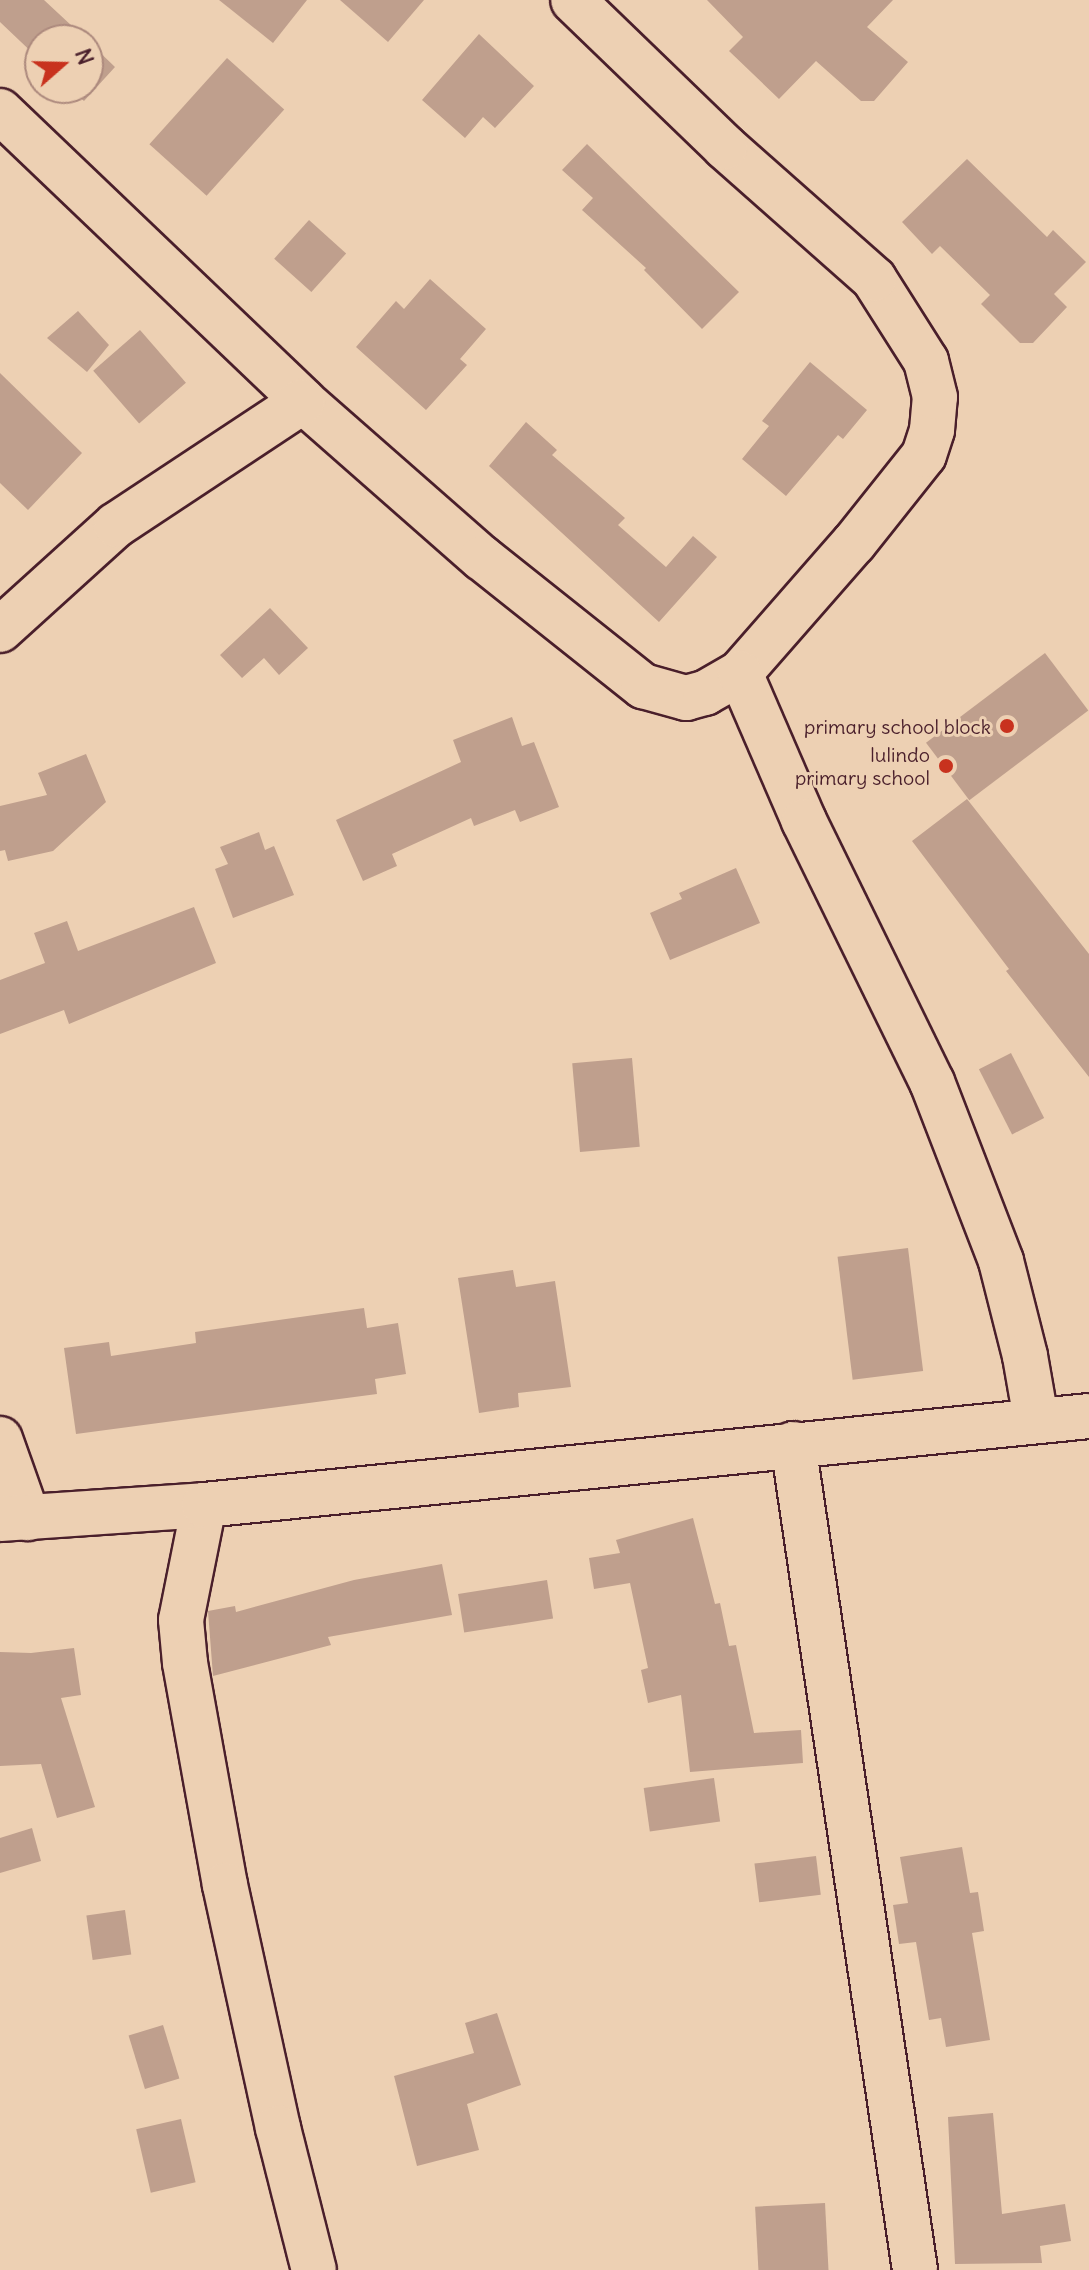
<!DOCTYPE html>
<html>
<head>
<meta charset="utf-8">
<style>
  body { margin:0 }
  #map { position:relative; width:1089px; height:2270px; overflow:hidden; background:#edd0b3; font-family:Delius,sans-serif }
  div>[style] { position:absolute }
  .building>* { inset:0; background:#bf9f8d; transform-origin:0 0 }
  .roads { filter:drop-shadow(2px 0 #4a1f2b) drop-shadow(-2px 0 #4a1f2b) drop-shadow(0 2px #4a1f2b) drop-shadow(0 -2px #4a1f2b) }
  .minor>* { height:44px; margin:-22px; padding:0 22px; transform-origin:22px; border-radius:22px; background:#edd0b3 }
  .dots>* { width:22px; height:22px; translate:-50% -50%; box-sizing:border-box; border:4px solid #edd0b3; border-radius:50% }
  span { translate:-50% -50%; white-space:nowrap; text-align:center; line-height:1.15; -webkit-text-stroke:6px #edd0b3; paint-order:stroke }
  .poi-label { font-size:20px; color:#4a1f2b }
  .right { translate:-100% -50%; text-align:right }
  .north { position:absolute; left:24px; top:24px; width:80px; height:80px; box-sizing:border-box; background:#edd0b3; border:2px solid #ac897d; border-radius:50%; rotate:70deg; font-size:22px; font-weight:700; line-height:32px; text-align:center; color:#4a1f2b }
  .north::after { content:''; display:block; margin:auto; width:28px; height:36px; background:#c8321e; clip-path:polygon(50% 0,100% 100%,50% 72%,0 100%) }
</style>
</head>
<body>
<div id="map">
  <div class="building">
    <i style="clip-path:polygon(0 0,44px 0,87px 40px,40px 40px,40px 60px,0 22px)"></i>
    <i style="clip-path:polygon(219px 0,307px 0,273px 43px)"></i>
    <i style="clip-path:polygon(340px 0,424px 0,388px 42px)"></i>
    <i style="clip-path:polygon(707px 0,893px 0,867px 27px,908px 62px,874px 101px,861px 101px,816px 61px,779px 99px,729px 51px,743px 37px)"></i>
    <i style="clip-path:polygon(479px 34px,534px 86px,495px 128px,483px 117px,465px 138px,422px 100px)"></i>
    <i style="clip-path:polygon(88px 41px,115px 67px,84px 101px,70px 88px,88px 88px)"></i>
    <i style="left:227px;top:58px;width:77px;height:116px;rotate:42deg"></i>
    <i style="clip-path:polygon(587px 144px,739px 292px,702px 329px,644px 270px,646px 268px,582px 210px,593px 198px,562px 170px)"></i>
    <i style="clip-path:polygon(967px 159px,1047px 237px,1053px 230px,1086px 262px,1054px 294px,1067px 307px,1033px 343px,1020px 343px,981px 304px,990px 295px,940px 246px,932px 254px,902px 222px)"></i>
    <i style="left:309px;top:220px;width:50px;height:52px;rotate:42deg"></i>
    <i style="clip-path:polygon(430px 279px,486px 329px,460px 359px,467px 365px,426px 410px,356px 347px,396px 301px,404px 309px)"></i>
    <i style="clip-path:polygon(78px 311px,109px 345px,87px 372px,47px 338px)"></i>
    <i style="left:140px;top:330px;width:70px;height:62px;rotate:49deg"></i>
    <i style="clip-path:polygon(810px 362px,867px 410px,843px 439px,838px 435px,786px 496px,742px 459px,769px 426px,762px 421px)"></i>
    <i style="clip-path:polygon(0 373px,82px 453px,28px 510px,0 483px)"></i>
    <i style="clip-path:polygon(526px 422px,557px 450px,552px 455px,625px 518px,618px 525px,666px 567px,693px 536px,717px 557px,659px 622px,489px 466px)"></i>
    <i style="clip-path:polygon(270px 608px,308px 648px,279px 675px,264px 658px,242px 678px,220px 655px)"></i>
    <i style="left:1045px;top:653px;width:72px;height:149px;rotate:53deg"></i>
    <i style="clip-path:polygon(512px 717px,522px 746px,534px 742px,559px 807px,520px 822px,515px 810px,474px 826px,471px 818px,392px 854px,397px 866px,363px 881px,336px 820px,461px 762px,453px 740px)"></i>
    <i style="clip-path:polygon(86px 754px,106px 802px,53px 851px,8px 861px,5px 850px,0 851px,0 806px,47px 795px,38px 773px)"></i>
    <i style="clip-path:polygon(967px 799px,1089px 954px,1089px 1077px,1006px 971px,1009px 969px,912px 841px)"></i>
    <i style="clip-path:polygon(259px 832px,265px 850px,274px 846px,294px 895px,233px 918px,215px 869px,228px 864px,220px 847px)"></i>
    <i style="clip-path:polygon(736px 868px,760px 923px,670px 960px,650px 913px,682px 899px,679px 893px)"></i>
    <i style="clip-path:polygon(194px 907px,216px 963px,69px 1024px,64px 1010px,0 1034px,0 980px,45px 963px,34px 933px,67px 921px,78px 951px)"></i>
    <i style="left:1011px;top:1053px;width:73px;height:36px;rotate:63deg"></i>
    <i style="left:632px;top:1058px;width:89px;height:60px;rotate:85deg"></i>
    <i style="left:908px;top:1248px;width:124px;height:71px;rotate:83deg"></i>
    <i style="clip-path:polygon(513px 1270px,516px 1287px,555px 1281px,571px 1387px,518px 1393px,519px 1407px,479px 1413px,458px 1278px)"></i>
    <i style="clip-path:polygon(364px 1308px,367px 1328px,398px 1323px,406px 1374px,375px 1379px,377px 1394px,76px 1434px,64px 1348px,109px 1342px,111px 1356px,196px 1343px,195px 1332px)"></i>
    <i style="clip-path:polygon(693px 1518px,715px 1604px,720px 1603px,729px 1646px,736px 1645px,754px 1733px,801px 1730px,803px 1763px,690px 1772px,681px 1695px,648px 1703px,641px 1670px,648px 1668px,630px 1583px,594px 1589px,589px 1558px,620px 1553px,616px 1540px)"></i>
    <i style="clip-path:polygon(442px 1564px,452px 1615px,328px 1637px,331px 1645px,213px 1676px,208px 1611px,235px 1606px,236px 1612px,354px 1580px)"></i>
    <i style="left:547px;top:1580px;width:39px;height:90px;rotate:81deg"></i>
    <i style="clip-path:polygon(74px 1648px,81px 1695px,61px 1698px,95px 1807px,57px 1818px,41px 1764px,0 1766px,0 1652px,31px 1653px)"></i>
    <i style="left:714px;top:1778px;width:44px;height:71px;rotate:82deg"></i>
    <i style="clip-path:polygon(32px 1828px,41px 1861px,0 1873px,0 1838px)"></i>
    <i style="clip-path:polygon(962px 1847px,970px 1893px,978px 1892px,984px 1931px,972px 1933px,990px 2040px,946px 2047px,941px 2018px,929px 2020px,916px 1942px,899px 1944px,893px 1905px,908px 1903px,900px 1857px)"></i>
    <i style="left:816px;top:1856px;width:39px;height:62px;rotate:83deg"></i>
    <i style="left:125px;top:1910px;width:45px;height:39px;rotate:82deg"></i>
    <i style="clip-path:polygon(497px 2013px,521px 2085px,467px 2104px,479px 2150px,417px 2166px,394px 2076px,474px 2053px,465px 2023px)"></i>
    <i style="left:163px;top:2025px;width:56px;height:36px;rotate:73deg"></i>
    <i style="clip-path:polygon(993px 2113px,1002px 2214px,1065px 2204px,1071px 2241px,1040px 2246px,1042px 2263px,955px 2264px,948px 2117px)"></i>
    <i style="left:181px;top:2119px;width:65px;height:46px;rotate:77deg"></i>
    <i style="left:825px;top:2203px;width:67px;height:70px;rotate:87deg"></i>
  </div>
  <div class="roads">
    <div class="minor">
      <i style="left:0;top:111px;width:419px;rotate:43.7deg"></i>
      <i style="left:303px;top:401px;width:238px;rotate:41.3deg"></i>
      <i style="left:482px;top:558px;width:206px;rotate:38.5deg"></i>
      <i style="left:643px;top:686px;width:45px;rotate:15.6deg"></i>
      <i style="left:686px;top:698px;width:20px;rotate:-15deg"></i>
      <i style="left:705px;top:693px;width:40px;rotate:-29.7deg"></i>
      <i style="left:740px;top:673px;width:173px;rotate:-48.8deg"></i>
      <i style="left:854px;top:543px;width:112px;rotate:-51.5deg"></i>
      <i style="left:924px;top:455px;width:26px;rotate:-72deg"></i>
      <i style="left:932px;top:430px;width:33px;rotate:-85deg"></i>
      <i style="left:935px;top:397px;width:37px;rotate:-104deg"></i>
      <i style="left:926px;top:361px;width:97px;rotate:-122.4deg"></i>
      <i style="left:874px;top:279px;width:199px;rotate:-138.5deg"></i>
      <i style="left:725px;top:147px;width:211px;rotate:-136deg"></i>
      <i style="left:0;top:630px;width:156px;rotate:-42.2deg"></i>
      <i style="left:116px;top:525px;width:224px;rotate:-33.5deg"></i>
      <i style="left:740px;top:673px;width:161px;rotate:66.6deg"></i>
      <i style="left:804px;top:821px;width:291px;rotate:63.9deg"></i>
      <i style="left:932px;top:1082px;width:192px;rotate:68.9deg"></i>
      <i style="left:1001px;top:1261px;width:98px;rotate:75.8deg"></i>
      <i style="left:1025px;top:1356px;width:64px;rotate:80.1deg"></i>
      <i style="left:0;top:1439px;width:84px;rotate:70.5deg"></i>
      <i style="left:793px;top:1444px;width:835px;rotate:81.6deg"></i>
      <i style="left:204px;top:1505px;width:117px;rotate:101.3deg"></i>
      <i style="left:181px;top:1620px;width:43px;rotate:84.7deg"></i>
      <i style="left:185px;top:1663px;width:226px;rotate:79.8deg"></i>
      <i style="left:225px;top:1885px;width:249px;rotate:77.7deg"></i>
      <i style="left:278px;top:2128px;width:146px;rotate:75.8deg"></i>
      <i style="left:0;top:1519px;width:204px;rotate:-3.9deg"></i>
      <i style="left:204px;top:1505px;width:889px;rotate:-5.74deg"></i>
    </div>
  </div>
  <div class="dots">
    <i style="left:1007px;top:726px;background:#c8321e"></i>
    <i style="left:946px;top:766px;background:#c8321e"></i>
  </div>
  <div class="poi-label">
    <span class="right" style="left:991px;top:726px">primary school block</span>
    <span class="right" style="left:930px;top:766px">lulindo<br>primary school</span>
  </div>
  <div class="north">N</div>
</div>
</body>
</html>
